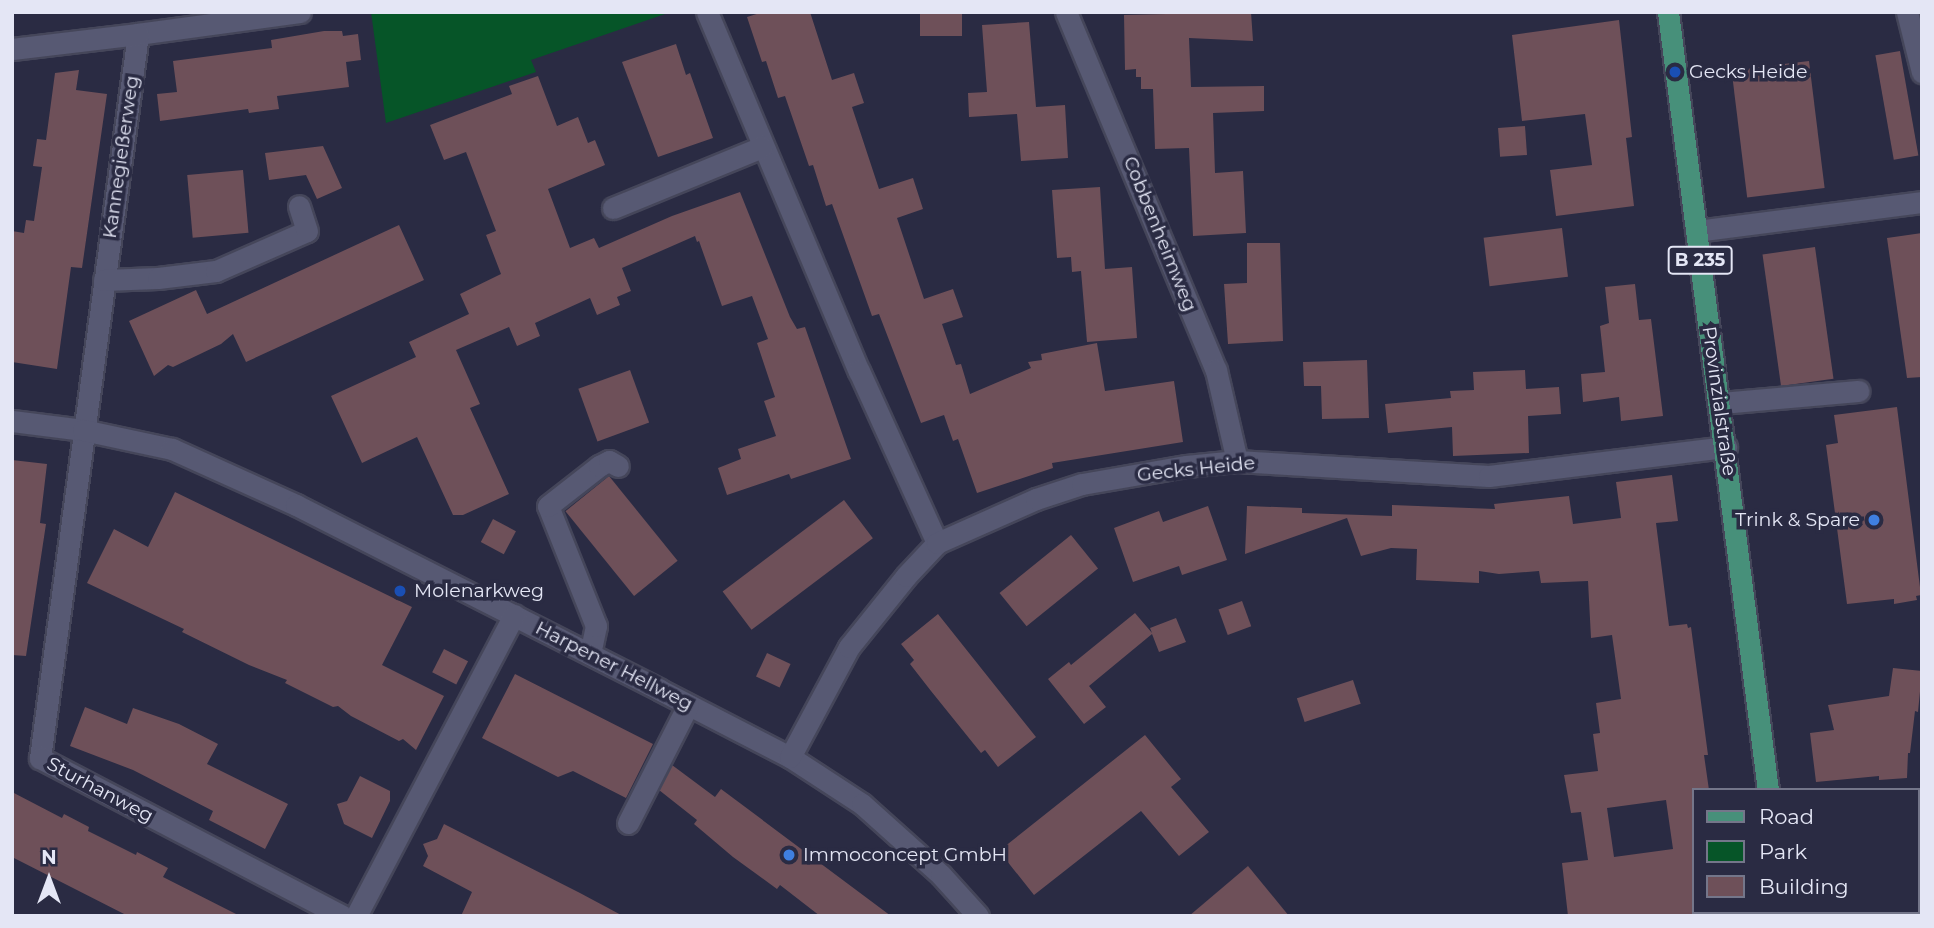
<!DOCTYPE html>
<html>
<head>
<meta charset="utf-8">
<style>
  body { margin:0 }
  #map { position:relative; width:1934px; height:928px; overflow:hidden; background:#2a2b43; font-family:Montserrat,sans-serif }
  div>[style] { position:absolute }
  .green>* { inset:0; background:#065528 }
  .building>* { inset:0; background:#6e5059; transform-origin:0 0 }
  .roads { filter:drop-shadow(2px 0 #45465a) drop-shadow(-2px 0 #45465a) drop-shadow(0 2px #45465a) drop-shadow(0 -2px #45465a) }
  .minor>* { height:21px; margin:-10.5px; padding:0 10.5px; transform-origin:10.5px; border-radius:10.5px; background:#575973 }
  .major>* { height:21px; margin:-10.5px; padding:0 10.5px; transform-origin:10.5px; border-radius:10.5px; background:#47907a }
  .dots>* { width:19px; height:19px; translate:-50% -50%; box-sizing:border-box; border:4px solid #2a2b43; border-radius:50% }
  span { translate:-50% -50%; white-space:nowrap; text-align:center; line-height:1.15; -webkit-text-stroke:7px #2a2b43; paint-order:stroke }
  .shield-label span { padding:2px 5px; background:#2a2b43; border:2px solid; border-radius:5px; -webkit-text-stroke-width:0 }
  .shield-label { font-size:18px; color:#e4e6f5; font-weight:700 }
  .poi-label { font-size:19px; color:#e4e6f5 }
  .left { translate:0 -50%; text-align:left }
  .right { translate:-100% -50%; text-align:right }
  .street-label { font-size:19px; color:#e4e6f5 }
  .frame { position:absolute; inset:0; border:14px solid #e4e6f5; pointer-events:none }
  .legend { position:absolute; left:1692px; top:788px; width:228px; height:126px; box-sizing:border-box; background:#2a2b43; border:2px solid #74768a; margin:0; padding:9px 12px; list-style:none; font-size:21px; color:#e4e6f5 }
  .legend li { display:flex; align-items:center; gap:14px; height:35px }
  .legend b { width:35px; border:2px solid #74768a }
  .north { position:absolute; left:14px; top:844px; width:70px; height:70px; -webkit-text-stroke:5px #2a2b43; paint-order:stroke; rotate:0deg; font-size:19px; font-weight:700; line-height:28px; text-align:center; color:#e4e6f5 }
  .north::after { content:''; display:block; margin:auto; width:24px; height:32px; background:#e4e6f5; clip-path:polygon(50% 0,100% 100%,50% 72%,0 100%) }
</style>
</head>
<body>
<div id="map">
  <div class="green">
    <i style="clip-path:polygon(371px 12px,671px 12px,531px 60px,536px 72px,386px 123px)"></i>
  </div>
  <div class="building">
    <i style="clip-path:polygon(763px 12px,810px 12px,832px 80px,854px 73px,864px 103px,852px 107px,879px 189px,913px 178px,923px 209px,897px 218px,924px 299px,953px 289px,963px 317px,942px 324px,956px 365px,961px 364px,970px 394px,1031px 368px,1028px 362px,1042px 360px,1041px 354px,1097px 343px,1105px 391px,1174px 381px,1183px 442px,1052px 463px,1053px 468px,977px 493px,958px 439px,953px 441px,944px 415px,921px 423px,879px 314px,872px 316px,832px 204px,826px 206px,813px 165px,809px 166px,785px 96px,778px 98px,766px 61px,762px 62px,747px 17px)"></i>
    <i style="left:920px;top:12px;width:42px;height:24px"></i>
    <i style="clip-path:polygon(1251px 12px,1253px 41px,1189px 38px,1191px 87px,1264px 86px,1264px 111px,1213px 113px,1215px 173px,1243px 171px,1246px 233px,1193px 236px,1189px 148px,1155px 149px,1153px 89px,1141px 89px,1141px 77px,1136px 77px,1136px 69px,1125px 70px,1124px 15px)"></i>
    <i style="clip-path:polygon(1619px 20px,1632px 137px,1626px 138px,1634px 206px,1556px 216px,1550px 170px,1592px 165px,1585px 114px,1522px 121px,1512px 35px)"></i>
    <i style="clip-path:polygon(1029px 22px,1036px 107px,1065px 105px,1068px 158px,1021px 161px,1017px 114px,969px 117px,968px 93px,987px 92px,982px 25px)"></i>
    <i style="clip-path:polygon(324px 31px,342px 31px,343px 36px,358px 34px,361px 60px,346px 62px,349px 87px,277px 96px,279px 109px,249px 113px,248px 109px,160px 121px,157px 94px,177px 92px,173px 61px,272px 48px,271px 40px)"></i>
    <i style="clip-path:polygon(676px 44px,686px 75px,690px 73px,713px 138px,658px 157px,622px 62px)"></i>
    <i style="left:1900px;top:51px;width:106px;height:25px;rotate:80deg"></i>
    <i style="left:1809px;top:61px;width:128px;height:78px;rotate:83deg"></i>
    <i style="clip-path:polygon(79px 70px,76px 90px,107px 94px,82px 268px,71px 267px,57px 369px,12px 362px,12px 231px,24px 233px,26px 220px,34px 221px,42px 167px,33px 166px,35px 153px,37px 139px,46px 140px,55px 73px)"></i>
    <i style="clip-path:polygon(538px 76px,557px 126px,578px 117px,588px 143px,595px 140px,605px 165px,548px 189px,570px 248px,594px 238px,599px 248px,672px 216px,740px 192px,790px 317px,797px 329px,805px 327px,851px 459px,791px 479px,789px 474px,727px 495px,718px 468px,741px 459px,738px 449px,776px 436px,764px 401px,775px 397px,757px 343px,768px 339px,752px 296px,722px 306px,699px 241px,697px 242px,695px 236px,622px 268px,631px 291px,617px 297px,620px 305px,597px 315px,590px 298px,535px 323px,540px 336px,517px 346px,509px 327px,456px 350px,480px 404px,470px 408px,509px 494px,463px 515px,453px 515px,417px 437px,362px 463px,331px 396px,416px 357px,409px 342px,469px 314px,460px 294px,501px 274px,486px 235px,496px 231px,466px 152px,444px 160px,430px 125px,512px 94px,509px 86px)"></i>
    <i style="left:1525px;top:126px;width:29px;height:27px;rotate:86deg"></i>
    <i style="clip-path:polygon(323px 146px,342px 188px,317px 199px,306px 175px,269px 180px,265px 153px)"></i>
    <i style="left:243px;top:170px;width:63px;height:56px;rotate:85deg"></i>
    <i style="clip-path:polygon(1100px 187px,1105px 269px,1132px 267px,1137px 338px,1087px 342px,1081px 271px,1072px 272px,1071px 257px,1057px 258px,1052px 190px)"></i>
    <i style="clip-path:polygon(399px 225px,424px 280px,246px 362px,233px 334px,221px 344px,173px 367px,168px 365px,154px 376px,129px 321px,196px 290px,207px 314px)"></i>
    <i style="left:1562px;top:228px;width:49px;height:79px;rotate:83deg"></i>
    <i style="clip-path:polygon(1922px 233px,1922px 377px,1907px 378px,1887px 238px)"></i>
    <i style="clip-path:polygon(1247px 243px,1280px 243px,1283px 341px,1228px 344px,1224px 284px,1247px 283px)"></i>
    <i style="left:1815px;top:247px;width:133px;height:53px;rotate:82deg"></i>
    <i style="clip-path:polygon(1635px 284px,1639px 320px,1651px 319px,1663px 416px,1621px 421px,1619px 397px,1583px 402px,1581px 374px,1605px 372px,1600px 326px,1609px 323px,1605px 287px)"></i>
    <i style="clip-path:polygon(1367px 360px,1369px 418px,1322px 419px,1321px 386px,1304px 386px,1303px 362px)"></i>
    <i style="left:630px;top:370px;width:56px;height:55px;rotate:70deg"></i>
    <i style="clip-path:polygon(1525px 370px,1526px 389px,1559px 387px,1561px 414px,1528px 416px,1529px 453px,1453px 456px,1452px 427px,1388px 433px,1385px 404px,1451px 398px,1450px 391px,1474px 390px,1473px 372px)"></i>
    <i style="clip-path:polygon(1897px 407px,1921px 595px,1916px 596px,1917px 600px,1894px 604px,1894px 599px,1847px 604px,1826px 445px,1838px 443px,1834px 415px)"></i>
    <i style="clip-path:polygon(12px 460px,47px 464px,40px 523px,46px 524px,26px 656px,12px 655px)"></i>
    <i style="clip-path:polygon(evenodd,1672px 475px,1678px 521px,1656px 523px,1669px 626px,1687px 624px,1688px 628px,1691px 627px,1708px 755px,1704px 755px,1709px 790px,1694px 790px,1694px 916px,1568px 916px,1562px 863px,1588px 860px,1581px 812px,1571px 813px,1564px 775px,1598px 771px,1593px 734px,1600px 733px,1596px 703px,1621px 699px,1612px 635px,1591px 638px,1588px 581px,1541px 583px,1539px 571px,1499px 574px,1479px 571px,1479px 583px,1416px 580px,1417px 549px,1391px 548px,1361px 556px,1347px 518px,1245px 554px,1247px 506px,1302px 508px,1302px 513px,1392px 516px,1392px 505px,1495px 509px,1494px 504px,1569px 496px,1573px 524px,1621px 518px,1616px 482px,1672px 475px,1666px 800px,1673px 849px,1614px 857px,1607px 808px,1666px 800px)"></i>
    <i style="left:609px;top:476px;width:109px;height:56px;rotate:51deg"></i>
    <i style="clip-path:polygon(175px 492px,412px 607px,382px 665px,444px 696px,416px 750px,403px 739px,399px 741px,351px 716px,338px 706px,333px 707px,285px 683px,287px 680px,249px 665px,182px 632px,184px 629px,87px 583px,114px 529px,148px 547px)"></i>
    <i style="left:844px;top:500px;width:48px;height:152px;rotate:53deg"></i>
    <i style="clip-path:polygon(1208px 506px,1227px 560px,1182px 575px,1179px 566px,1133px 582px,1114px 528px,1159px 511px,1163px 522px)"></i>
    <i style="left:493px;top:519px;width:26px;height:26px;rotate:28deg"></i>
    <i style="left:1071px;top:535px;width:43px;height:92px;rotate:51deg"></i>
    <i style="left:1242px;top:601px;width:27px;height:25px;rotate:70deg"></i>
    <i style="clip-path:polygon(1135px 613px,1152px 633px,1150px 628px,1176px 618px,1186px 642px,1159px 652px,1152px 634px,1089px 686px,1106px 707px,1084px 724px,1048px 679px,1069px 662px,1071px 665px)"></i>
    <i style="clip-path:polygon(938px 614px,1036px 737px,998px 767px,985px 750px,981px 753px,931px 691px,910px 664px,914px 660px,901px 644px)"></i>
    <i style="left:444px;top:649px;width:27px;height:26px;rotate:27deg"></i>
    <i style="left:767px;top:653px;width:26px;height:26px;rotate:25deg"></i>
    <i style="clip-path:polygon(1893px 668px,1922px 671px,1918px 712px,1915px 711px,1910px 753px,1908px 753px,1907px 778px,1879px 780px,1879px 776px,1816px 782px,1810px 733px,1834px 730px,1828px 705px,1889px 696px)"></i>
    <i style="clip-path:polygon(515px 674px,653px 744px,626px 798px,573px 771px,558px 777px,482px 738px)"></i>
    <i style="left:1353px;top:680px;width:25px;height:59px;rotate:72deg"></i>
    <i style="clip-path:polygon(85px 707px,127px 724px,133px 708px,179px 724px,218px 744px,207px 764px,288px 804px,265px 849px,209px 820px,213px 811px,133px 770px,70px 746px)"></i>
    <i style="clip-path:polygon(1145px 735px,1181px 779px,1171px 787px,1209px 832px,1179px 856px,1141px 811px,1034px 895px,999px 851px)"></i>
    <i style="clip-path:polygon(672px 765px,715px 797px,721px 789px,891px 916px,820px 916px,780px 885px,777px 889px,733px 857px,694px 824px,697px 820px,659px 790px)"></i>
    <i style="clip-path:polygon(360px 776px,390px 791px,390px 801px,372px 838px,344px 824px,337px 804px,347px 801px)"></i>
    <i style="clip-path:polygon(12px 792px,62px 818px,64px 814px,89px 827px,88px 831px,136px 855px,137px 852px,168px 868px,163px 877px,240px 916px,128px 916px,12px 857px)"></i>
    <i style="clip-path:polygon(444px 824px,580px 893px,623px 916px,461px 916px,472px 892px,423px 866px,428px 856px,423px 844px,437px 839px)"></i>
    <i style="clip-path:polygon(1248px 866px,1289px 916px,1189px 916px)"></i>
  </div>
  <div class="roads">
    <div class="minor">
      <i style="left:300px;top:12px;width:163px;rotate:172.3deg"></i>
      <i style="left:138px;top:34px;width:731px;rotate:97.71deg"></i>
      <i style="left:40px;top:758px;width:341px;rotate:27.6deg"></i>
      <i style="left:707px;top:12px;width:390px;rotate:67.1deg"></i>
      <i style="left:859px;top:371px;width:189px;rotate:65.6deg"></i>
      <i style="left:1066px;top:12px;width:388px;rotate:67.3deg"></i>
      <i style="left:1216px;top:370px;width:93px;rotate:77deg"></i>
      <i style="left:1907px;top:12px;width:62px;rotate:76deg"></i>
      <i style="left:12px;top:49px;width:127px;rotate:-6.8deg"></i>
      <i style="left:613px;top:208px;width:161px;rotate:-22.3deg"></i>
      <i style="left:1696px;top:231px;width:228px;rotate:-7.3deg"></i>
      <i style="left:104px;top:280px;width:54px;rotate:-2.1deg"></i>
      <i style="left:158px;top:278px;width:58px;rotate:-6.9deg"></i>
      <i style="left:216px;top:271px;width:99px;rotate:-23.7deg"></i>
      <i style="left:307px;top:231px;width:26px;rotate:-108deg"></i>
      <i style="left:1720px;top:403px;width:139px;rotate:-5deg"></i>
      <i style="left:12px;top:421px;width:72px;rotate:7.2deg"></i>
      <i style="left:83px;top:430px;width:91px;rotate:12.1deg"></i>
      <i style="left:172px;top:449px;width:136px;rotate:24.3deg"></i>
      <i style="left:296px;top:505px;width:408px;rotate:26.9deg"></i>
      <i style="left:660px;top:690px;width:146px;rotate:27.3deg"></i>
      <i style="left:790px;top:757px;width:86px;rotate:33.1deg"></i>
      <i style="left:862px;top:804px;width:106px;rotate:41.9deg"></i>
      <i style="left:941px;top:875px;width:55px;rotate:47.9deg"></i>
      <i style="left:590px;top:654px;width:29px;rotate:-78deg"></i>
      <i style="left:596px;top:626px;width:129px;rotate:-111.8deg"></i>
      <i style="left:548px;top:506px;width:65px;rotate:-38.1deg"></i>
      <i style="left:599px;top:466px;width:11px;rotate:-27deg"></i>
      <i style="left:609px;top:461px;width:10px;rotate:29deg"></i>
      <i style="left:790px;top:757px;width:125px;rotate:-61.8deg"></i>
      <i style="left:849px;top:647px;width:91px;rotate:-51.2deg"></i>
      <i style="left:906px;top:576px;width:45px;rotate:-46.8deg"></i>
      <i style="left:937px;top:543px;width:108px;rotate:-24deg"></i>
      <i style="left:1036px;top:499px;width:48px;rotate:-18.1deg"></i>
      <i style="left:1082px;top:484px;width:106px;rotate:-9.8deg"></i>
      <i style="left:1186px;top:466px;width:51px;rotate:-5.6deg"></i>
      <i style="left:1237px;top:461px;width:252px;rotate:3.4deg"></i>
      <i style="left:1489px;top:476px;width:239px;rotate:-7deg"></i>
      <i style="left:628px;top:823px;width:132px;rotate:-63deg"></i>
      <i style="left:356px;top:916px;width:340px;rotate:-62.3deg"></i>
    </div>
    <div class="major">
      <i style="left:1668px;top:12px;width:784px;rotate:82.68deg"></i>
      <i style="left:1784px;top:912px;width:4px;rotate:76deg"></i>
    </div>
  </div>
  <div class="dots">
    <i style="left:1675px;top:72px;background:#1a4fb4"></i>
    <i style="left:1874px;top:520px;background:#3f7fe0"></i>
    <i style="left:400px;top:591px;background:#1a4fb4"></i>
    <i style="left:789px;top:855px;background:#3f7fe0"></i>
  </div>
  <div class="shield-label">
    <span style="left:1700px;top:260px">B 235</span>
  </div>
  <div class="poi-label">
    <span class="left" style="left:1689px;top:72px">Gecks Heide</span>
    <span class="right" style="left:1860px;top:520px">Trink &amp; Spare</span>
    <span class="left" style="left:414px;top:591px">Molenarkweg</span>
    <span class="left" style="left:803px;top:855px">Immoconcept GmbH</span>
  </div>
  <div class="street-label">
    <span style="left:121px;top:157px;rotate:-82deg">Kannegießerweg</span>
    <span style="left:1160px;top:234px;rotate:68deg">Cobbenheimweg</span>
    <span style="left:1719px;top:401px;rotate:82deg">Provinzialstraße</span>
    <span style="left:1196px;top:469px;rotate:-6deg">Gecks Heide</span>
    <span style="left:614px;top:666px;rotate:27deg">Harpener Hellweg</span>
    <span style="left:100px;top:790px;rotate:28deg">Sturhanweg</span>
  </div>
  <div class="frame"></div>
  <ul class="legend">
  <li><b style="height:9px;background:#47907a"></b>Road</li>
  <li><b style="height:19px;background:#065528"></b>Park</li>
  <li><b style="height:19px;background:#6e5059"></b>Building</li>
  </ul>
  <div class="north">N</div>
</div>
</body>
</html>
